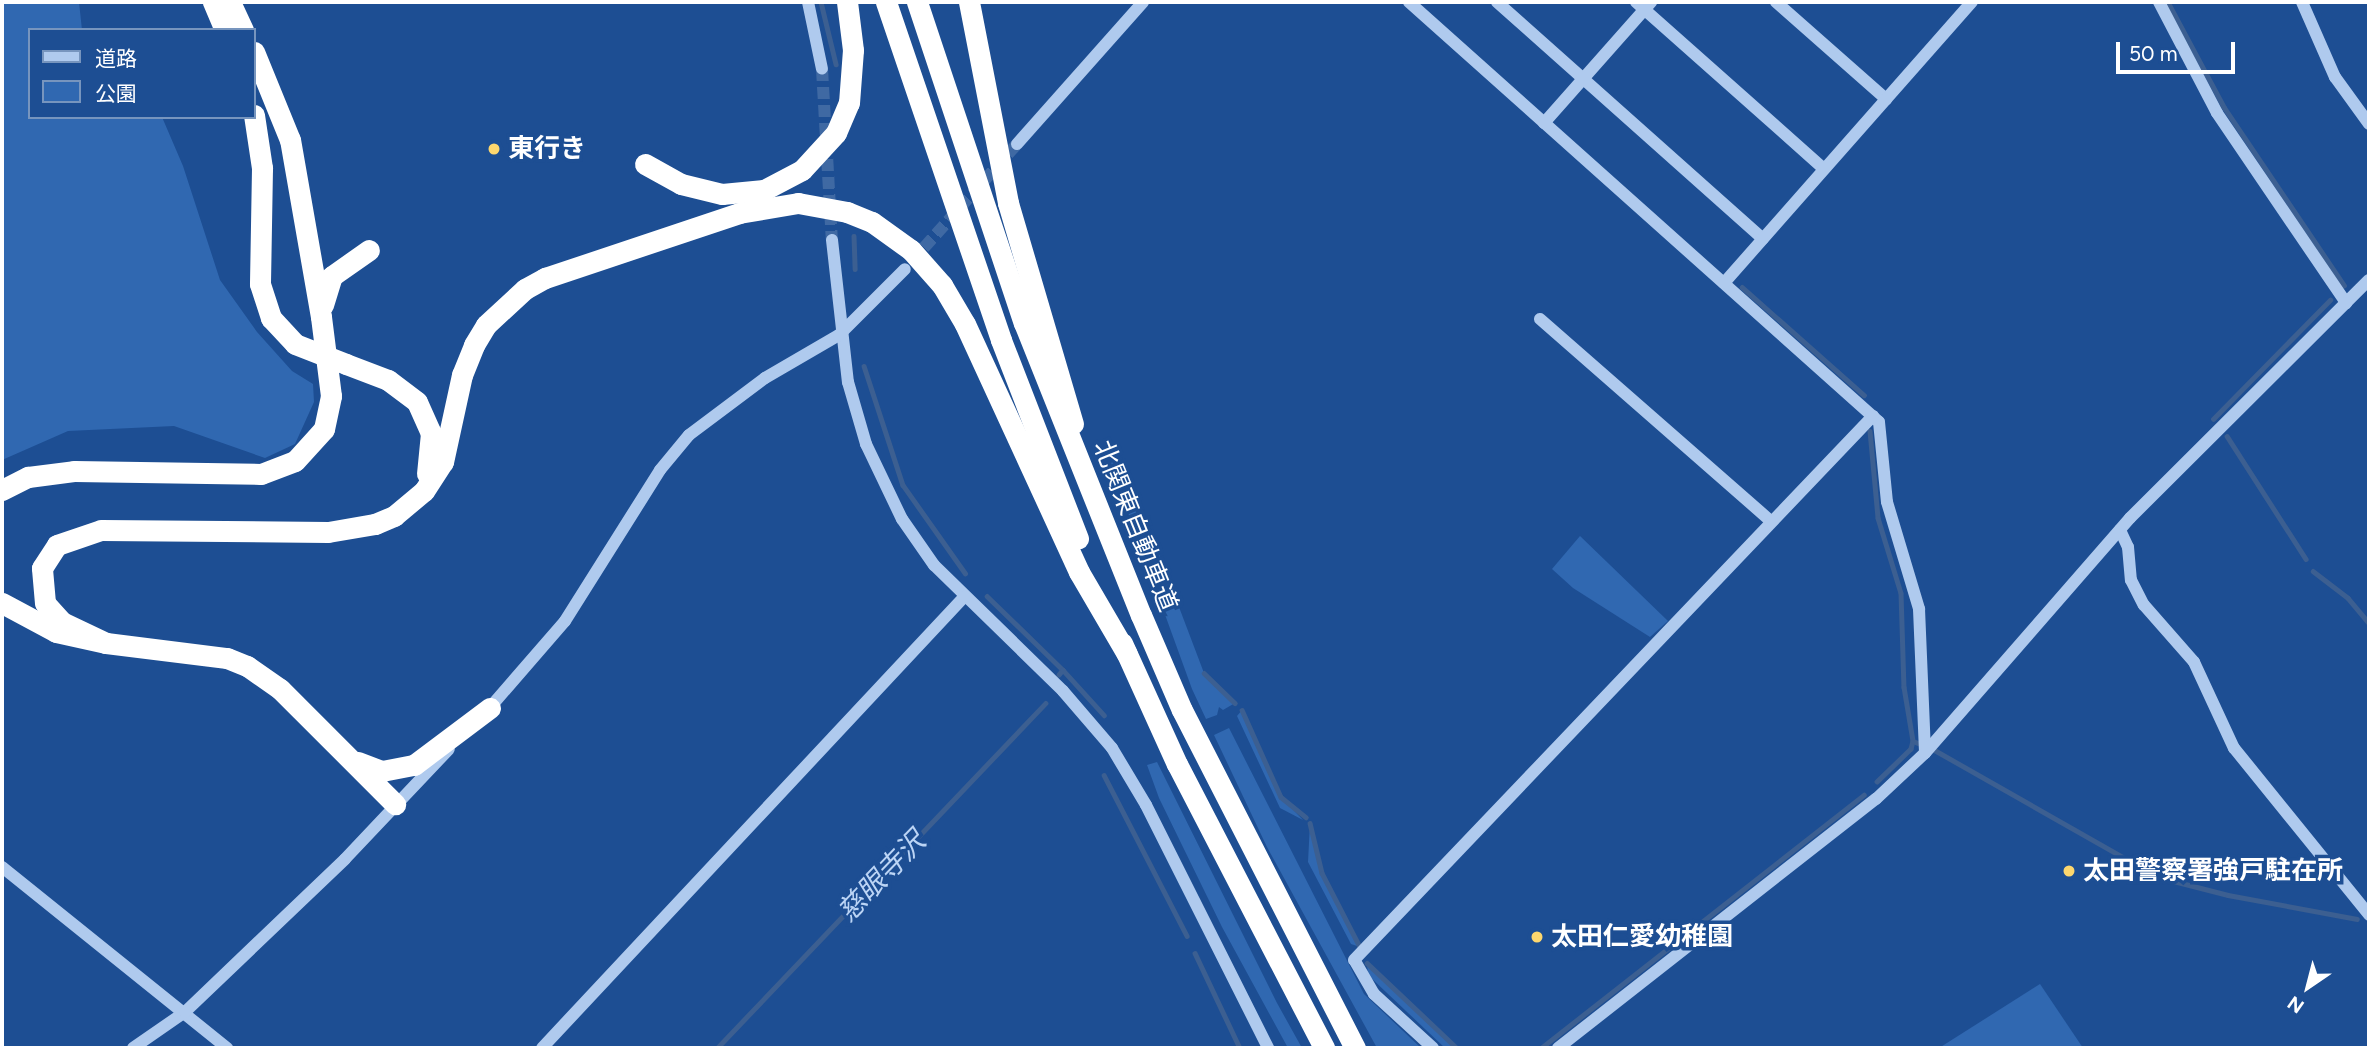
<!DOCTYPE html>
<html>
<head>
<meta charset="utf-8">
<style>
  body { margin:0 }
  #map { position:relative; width:2371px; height:1050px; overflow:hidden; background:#1d4e93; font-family:Figtree,"Noto Sans JP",sans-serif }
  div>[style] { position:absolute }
  .green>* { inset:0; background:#3068b1 }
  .stream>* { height:4.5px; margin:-2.25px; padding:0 2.25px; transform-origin:2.25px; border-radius:2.25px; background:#3c5f91 }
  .minor-tunnel>* { height:12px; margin-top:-6px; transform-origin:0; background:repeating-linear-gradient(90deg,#3f69a3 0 12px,transparent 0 18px) }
  .minor>* { height:12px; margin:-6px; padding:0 6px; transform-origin:6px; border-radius:6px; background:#afcaee }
  .highway>* { height:21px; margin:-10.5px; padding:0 10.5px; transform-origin:10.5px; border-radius:10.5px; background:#fff }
  .highway-bridge>* { height:21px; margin:-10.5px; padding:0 10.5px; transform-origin:10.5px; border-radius:10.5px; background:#fff }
  .dots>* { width:19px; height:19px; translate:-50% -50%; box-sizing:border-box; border:4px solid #1d4e93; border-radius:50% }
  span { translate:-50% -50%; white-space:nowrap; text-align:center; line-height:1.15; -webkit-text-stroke:7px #1d4e93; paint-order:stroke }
  .poi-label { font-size:26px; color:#fff; font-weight:700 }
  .left { translate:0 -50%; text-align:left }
  .street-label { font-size:26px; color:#fff }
  .water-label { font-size:28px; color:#bbd4f5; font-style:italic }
  .frame { position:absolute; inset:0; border:4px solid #fff; pointer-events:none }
  .legend { position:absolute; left:28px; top:28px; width:228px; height:91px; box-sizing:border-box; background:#1d4e93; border:2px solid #7795be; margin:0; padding:9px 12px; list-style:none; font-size:21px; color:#fff }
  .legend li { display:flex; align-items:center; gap:14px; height:35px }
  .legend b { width:35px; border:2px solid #7795be }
  .north { position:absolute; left:2273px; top:952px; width:70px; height:70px; -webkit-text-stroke:5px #1d4e93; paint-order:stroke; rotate:215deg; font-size:19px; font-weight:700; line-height:28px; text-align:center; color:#fff }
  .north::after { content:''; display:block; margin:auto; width:24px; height:32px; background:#fff; clip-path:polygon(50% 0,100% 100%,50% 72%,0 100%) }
  .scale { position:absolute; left:2116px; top:42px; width:119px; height:32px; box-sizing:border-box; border:4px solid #fff; border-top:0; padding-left:9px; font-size:21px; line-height:24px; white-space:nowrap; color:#fff; -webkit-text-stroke:5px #1d4e93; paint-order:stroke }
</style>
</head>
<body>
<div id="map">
  <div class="green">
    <i style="clip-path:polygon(2px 2px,79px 2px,82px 30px,30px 30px,30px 117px,162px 117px,183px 166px,220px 280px,257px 332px,292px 371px,313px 384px,314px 402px,295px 444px,265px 458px,174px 426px,68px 431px,2px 460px)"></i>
    <i style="clip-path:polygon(1115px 458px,1124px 462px,1204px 673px,1235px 703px,1223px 710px,1219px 707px,1217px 715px,1206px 719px,1192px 689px,1110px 463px)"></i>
    <i style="clip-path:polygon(1580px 536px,1668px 621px,1650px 637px,1573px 588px,1552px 569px)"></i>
    <i style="clip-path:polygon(1242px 710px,1281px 797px,1303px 820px,1280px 808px,1237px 716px)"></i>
    <i style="clip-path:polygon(1229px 728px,1364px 994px,1421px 1048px,1377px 1048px,1267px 847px,1214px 735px)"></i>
    <i style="clip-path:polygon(1157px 762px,1277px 1003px,1302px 1048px,1288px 1048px,1222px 927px,1159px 798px,1147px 765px)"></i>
    <i style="clip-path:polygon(1310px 823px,1322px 873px,1360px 947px,1351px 944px,1308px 862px)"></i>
    <i style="clip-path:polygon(1367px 963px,1457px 1048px,1445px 1048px,1368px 975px)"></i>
    <i style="clip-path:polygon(2040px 984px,2083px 1048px,1939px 1048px)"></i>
  </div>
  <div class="stream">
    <i style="left:821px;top:2px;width:64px;rotate:76.4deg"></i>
    <i style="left:2168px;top:2px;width:119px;rotate:61.9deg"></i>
    <i style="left:2224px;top:107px;width:215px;rotate:56deg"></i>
    <i style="left:854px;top:236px;width:33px;rotate:88deg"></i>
    <i style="left:1742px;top:287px;width:163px;rotate:41.5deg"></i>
    <i style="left:864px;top:366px;width:125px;rotate:71.9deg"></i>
    <i style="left:903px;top:485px;width:108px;rotate:54.8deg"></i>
    <i style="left:2213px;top:419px;width:167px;rotate:-45.5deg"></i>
    <i style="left:1870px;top:431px;width:87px;rotate:84.7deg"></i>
    <i style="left:1878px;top:518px;width:78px;rotate:73deg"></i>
    <i style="left:1901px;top:593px;width:94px;rotate:88.2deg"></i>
    <i style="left:1904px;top:687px;width:55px;rotate:80.5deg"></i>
    <i style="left:1913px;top:741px;width:8px;rotate:104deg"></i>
    <i style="left:1911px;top:749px;width:47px;rotate:135.9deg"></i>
    <i style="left:2227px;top:436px;width:146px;rotate:57.3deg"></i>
    <i style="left:2313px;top:571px;width:44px;rotate:37.6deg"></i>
    <i style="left:2348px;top:598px;width:33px;rotate:50deg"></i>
    <i style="left:987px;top:596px;width:106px;rotate:44.2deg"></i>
    <i style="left:1063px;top:670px;width:6px;rotate:129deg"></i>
    <i style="left:1063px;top:670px;width:61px;rotate:47.7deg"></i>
    <i style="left:1204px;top:673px;width:43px;rotate:44.1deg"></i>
    <i style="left:1242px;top:710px;width:95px;rotate:65.9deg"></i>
    <i style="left:1281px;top:797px;width:32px;rotate:39deg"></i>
    <i style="left:1913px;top:741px;width:11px;rotate:22deg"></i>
    <i style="left:1931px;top:748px;width:261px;rotate:29.6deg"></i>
    <i style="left:2158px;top:877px;width:72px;rotate:14.4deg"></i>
    <i style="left:2228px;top:895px;width:131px;rotate:10.5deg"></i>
    <i style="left:1104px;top:775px;width:181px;rotate:62.7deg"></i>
    <i style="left:1310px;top:823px;width:51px;rotate:76.5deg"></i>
    <i style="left:1322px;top:873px;width:83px;rotate:62.8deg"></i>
    <i style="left:1195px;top:953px;width:105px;rotate:64.7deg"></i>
    <i style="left:1367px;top:963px;width:124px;rotate:43.4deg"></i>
    <i style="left:717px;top:1048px;width:476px;rotate:-46.4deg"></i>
    <i style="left:1541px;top:1048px;width:410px;rotate:-38.1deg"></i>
  </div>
  <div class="minor-tunnel">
    <i style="left:822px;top:69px;width:171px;rotate:86.7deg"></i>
    <i style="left:912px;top:261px;width:157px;rotate:-48.1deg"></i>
  </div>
  <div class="minor">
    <i style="left:808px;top:2px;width:68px;rotate:78.2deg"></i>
    <i style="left:1409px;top:2px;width:630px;rotate:41.78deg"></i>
    <i style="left:1879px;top:422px;width:80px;rotate:84.3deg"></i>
    <i style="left:1887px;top:502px;width:112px;rotate:73.3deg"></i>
    <i style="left:1919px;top:609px;width:144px;rotate:87.6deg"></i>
    <i style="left:1497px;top:2px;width:356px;rotate:41.7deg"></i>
    <i style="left:1636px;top:2px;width:251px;rotate:41.6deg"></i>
    <i style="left:1776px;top:2px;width:147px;rotate:41.4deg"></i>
    <i style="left:2159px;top:2px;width:125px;rotate:62.4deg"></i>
    <i style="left:2217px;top:113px;width:230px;rotate:55.8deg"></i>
    <i style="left:2302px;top:2px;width:82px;rotate:66.3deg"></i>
    <i style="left:2335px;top:77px;width:58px;rotate:54.1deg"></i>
    <i style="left:1544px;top:123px;width:162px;rotate:-48.5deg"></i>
    <i style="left:1017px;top:144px;width:190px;rotate:-48.4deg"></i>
    <i style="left:832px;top:240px;width:143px;rotate:83.6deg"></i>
    <i style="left:848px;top:382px;width:65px;rotate:73.8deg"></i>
    <i style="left:866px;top:444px;width:83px;rotate:64.4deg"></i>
    <i style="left:902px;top:519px;width:56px;rotate:55.2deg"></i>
    <i style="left:934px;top:565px;width:180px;rotate:44.3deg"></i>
    <i style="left:1063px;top:691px;width:75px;rotate:49.3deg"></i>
    <i style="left:1112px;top:748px;width:66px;rotate:59.2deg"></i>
    <i style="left:1146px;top:805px;width:272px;rotate:63.3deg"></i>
    <i style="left:1724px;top:283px;width:375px;rotate:-48.6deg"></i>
    <i style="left:1540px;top:319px;width:305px;rotate:41.2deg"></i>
    <i style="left:2120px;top:530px;width:19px;rotate:65deg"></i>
    <i style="left:2128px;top:547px;width:33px;rotate:85deg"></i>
    <i style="left:2131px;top:580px;width:28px;rotate:63deg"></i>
    <i style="left:2144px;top:605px;width:76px;rotate:48.7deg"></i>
    <i style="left:2194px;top:662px;width:95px;rotate:65.1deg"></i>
    <i style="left:2234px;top:748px;width:215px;rotate:51deg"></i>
    <i style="left:487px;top:711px;width:119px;rotate:-49.1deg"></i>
    <i style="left:565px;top:621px;width:178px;rotate:-57.8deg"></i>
    <i style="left:660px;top:470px;width:45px;rotate:-50.4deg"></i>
    <i style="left:689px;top:435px;width:95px;rotate:-36.9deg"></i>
    <i style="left:765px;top:378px;width:86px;rotate:-30.2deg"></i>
    <i style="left:839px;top:335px;width:93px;rotate:-45deg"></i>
    <i style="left:2px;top:867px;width:289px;rotate:38.8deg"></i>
    <i style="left:133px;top:1048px;width:63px;rotate:-34.7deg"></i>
    <i style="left:185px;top:1012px;width:221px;rotate:-43.7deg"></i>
    <i style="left:345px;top:859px;width:151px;rotate:-46.6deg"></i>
    <i style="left:542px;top:1048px;width:618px;rotate:-46.9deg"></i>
    <i style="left:1433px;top:1048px;width:80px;rotate:-137.5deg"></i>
    <i style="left:1374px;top:994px;width:39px;rotate:-120deg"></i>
    <i style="left:1354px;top:960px;width:752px;rotate:-46.35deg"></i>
    <i style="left:1558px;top:1048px;width:404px;rotate:-38.1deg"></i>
    <i style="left:1876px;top:799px;width:67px;rotate:-43.2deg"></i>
    <i style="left:1925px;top:753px;width:312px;rotate:-48.9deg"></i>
    <i style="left:2130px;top:518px;width:337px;rotate:-44.9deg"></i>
  </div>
  <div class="highway">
    <i style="left:213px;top:2px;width:30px;rotate:67deg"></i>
    <i style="left:230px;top:2px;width:31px;rotate:65deg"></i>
    <i style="left:886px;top:2px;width:357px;rotate:71.2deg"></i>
    <i style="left:1001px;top:340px;width:213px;rotate:68.8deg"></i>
    <i style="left:917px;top:2px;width:338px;rotate:71.6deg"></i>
    <i style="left:1024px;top:323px;width:315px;rotate:68.2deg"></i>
    <i style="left:1141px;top:615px;width:103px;rotate:66.7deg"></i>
    <i style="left:1182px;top:710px;width:380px;rotate:62.9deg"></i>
    <i style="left:969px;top:2px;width:205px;rotate:79deg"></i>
    <i style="left:1008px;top:203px;width:230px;rotate:73.6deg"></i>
    <i style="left:254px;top:115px;width:54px;rotate:81.4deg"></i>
    <i style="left:262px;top:168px;width:116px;rotate:91deg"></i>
    <i style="left:260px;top:284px;width:36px;rotate:72deg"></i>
    <i style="left:271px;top:318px;width:35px;rotate:47deg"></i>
    <i style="left:645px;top:164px;width:41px;rotate:29.1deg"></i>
    <i style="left:681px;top:184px;width:42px;rotate:13.7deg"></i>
    <i style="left:722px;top:194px;width:42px;rotate:-5.4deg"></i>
    <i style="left:764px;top:190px;width:43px;rotate:-27.8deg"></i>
    <i style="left:802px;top:170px;width:50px;rotate:-47.4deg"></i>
    <i style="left:836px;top:133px;width:33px;rotate:-67deg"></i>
    <i style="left:849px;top:103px;width:53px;rotate:-85.7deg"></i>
    <i style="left:853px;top:50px;width:48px;rotate:-97.1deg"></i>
    <i style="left:323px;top:305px;width:30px;rotate:-73deg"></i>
    <i style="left:332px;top:276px;width:45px;rotate:-35.1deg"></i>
    <i style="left:346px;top:364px;width:45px;rotate:20.9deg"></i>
    <i style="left:388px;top:380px;width:36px;rotate:37deg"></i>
    <i style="left:417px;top:402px;width:34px;rotate:66deg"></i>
    <i style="left:431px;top:433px;width:41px;rotate:95.6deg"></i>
    <i style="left:2px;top:490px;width:29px;rotate:-27deg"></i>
    <i style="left:28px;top:477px;width:46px;rotate:-7.4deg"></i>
    <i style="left:74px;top:471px;width:187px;rotate:0.9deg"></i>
    <i style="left:261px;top:474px;width:36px;rotate:-21deg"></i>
    <i style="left:295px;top:461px;width:43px;rotate:-47.8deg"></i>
    <i style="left:324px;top:429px;width:34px;rotate:-78deg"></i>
    <i style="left:331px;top:396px;width:80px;rotate:-97.2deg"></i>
    <i style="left:321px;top:317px;width:180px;rotate:-99.9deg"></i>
    <i style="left:290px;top:140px;width:95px;rotate:-112.2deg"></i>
    <i style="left:2px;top:603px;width:61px;rotate:28.2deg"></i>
    <i style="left:56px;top:632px;width:51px;rotate:12.4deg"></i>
    <i style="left:106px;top:643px;width:122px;rotate:7.1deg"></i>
    <i style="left:227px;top:658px;width:22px;rotate:22deg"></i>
    <i style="left:247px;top:666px;width:40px;rotate:34.9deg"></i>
    <i style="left:280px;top:689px;width:163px;rotate:45deg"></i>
    <i style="left:106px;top:643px;width:49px;rotate:-154.5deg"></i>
    <i style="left:62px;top:622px;width:25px;rotate:-132deg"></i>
    <i style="left:45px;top:603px;width:35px;rotate:-95deg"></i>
    <i style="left:42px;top:568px;width:27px;rotate:-57deg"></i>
    <i style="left:57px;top:545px;width:46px;rotate:-18.8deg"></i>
    <i style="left:101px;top:530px;width:227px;rotate:0.5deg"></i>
    <i style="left:328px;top:532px;width:48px;rotate:-9.7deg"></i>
    <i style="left:375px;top:524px;width:21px;rotate:-23deg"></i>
    <i style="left:394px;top:516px;width:39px;rotate:-40deg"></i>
    <i style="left:424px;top:491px;width:35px;rotate:-57deg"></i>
    <i style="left:443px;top:462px;width:89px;rotate:-77.7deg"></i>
    <i style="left:462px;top:375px;width:32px;rotate:-68deg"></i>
    <i style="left:474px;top:345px;width:23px;rotate:-59deg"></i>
    <i style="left:486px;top:325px;width:53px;rotate:-42.7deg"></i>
    <i style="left:525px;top:289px;width:23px;rotate:-29deg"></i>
    <i style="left:545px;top:278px;width:205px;rotate:-18.5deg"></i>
    <i style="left:739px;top:213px;width:60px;rotate:-9.6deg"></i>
    <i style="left:798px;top:203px;width:50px;rotate:10.4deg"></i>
    <i style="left:847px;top:212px;width:27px;rotate:22deg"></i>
    <i style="left:872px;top:222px;width:48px;rotate:35.7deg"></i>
    <i style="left:911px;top:250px;width:47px;rotate:48.5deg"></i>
    <i style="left:942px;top:285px;width:45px;rotate:59.5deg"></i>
    <i style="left:965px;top:324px;width:273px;rotate:65.3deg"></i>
    <i style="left:1079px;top:572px;width:95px;rotate:59.7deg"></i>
    <i style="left:1122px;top:643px;width:133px;rotate:65.6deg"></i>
    <i style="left:1177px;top:764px;width:320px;rotate:62.6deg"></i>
    <i style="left:358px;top:762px;width:26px;rotate:21deg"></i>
    <i style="left:382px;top:771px;width:33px;rotate:-11deg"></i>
    <i style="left:414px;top:765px;width:95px;rotate:-36.9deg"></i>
  </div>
  <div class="highway-bridge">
    <i style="left:295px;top:344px;width:55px;rotate:21.4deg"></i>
  </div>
  <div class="dots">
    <i style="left:494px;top:149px;background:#fdd76e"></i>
    <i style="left:2069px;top:871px;background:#fdd76e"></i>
    <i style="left:1537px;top:937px;background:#fdd76e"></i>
  </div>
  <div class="poi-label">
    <span class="left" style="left:508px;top:149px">東行き</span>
    <span class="left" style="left:2083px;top:871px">太田警察署強戸駐在所</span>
    <span class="left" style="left:1551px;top:937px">太田仁愛幼稚園</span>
  </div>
  <div class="street-label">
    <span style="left:1135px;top:526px;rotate:68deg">北関東自動車道</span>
  </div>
  <div class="water-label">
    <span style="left:881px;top:876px;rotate:-46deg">慈眼寺沢</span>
  </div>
  <div class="frame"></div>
  <ul class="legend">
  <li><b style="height:9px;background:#afcaee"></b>道路</li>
  <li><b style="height:19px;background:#3068b1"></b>公園</li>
  </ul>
  <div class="north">N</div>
  <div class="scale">50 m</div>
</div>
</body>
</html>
